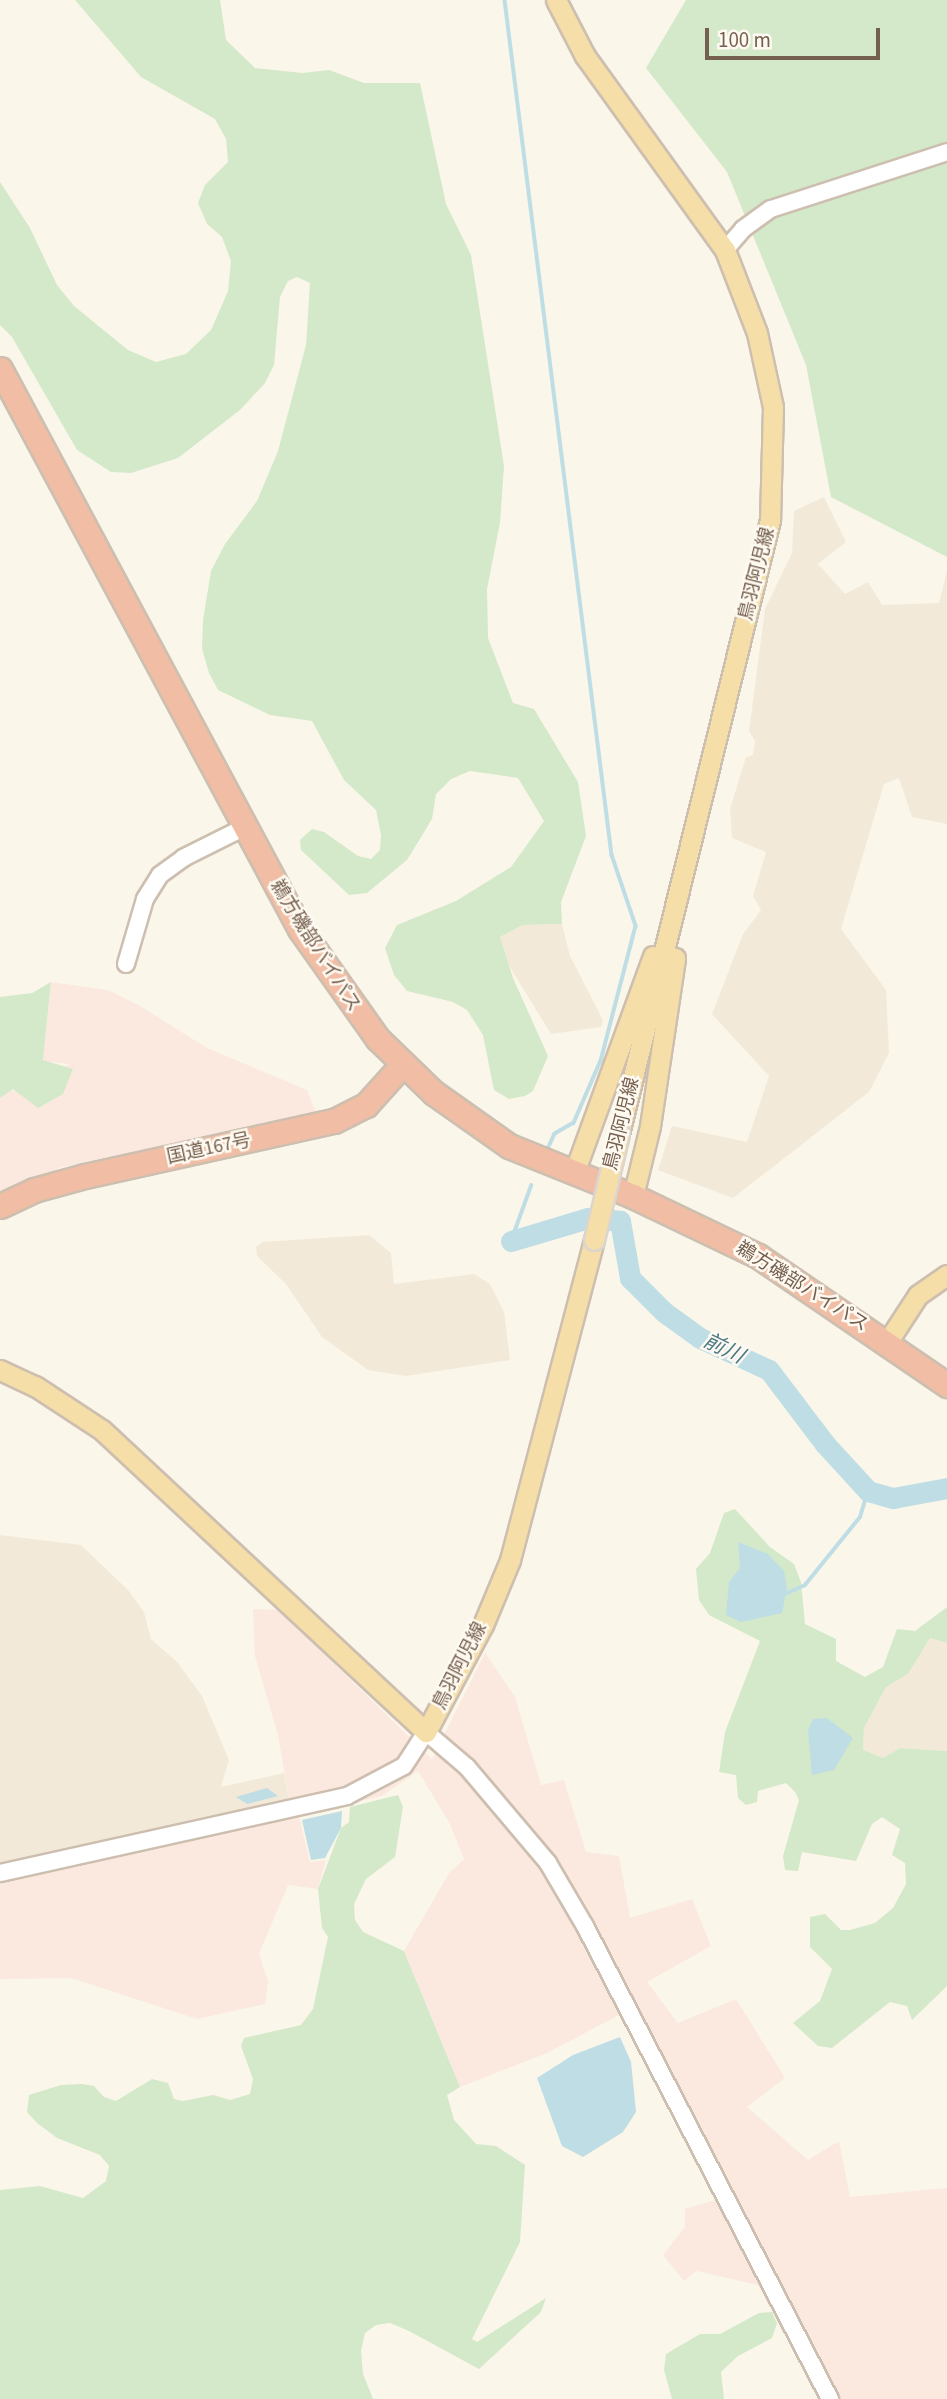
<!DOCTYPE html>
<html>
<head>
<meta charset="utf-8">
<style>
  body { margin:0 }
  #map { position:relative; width:947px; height:2399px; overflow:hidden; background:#fbf6ea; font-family:"Source Sans 3","Noto Sans JP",sans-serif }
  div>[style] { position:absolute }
  .residential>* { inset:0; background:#f3e9d9 }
  .commercial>* { inset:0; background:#fbe9df }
  .green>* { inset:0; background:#d4e9c9 }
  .water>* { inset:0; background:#bfdde4 }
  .stream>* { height:3.5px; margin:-1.75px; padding:0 1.75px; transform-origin:1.75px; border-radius:1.75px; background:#bfdde4 }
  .river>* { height:21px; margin:-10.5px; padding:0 10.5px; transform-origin:10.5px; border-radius:10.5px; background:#bfdde4 }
  .roads { filter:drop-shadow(2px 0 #cdbfb0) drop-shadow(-2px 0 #cdbfb0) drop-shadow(0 2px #cdbfb0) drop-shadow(0 -2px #cdbfb0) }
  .minor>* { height:16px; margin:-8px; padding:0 8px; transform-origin:8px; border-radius:8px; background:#fff }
  .major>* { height:19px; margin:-9.5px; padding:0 9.5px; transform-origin:9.5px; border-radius:9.5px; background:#f5dea7 }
  .highway>* { height:23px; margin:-11.5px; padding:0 11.5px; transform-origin:11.5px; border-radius:11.5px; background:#f1bea5 }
  .bridges { filter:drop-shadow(2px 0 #dbd5d1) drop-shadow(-2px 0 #dbd5d1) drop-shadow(0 2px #dbd5d1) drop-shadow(0 -2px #dbd5d1) }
  .major-bridge>* { height:19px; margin:-9.5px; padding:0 9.5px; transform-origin:9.5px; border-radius:9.5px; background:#f5dea7 }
  span { translate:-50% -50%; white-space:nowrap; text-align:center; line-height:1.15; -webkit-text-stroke:5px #fefaf1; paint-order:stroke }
  .street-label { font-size:19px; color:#755f4e }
  .water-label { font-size:21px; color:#497987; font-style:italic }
  .scale { position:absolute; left:705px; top:28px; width:175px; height:32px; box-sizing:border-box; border:4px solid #755f4e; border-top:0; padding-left:9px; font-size:21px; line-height:24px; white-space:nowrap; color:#755f4e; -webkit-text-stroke:5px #fefaf1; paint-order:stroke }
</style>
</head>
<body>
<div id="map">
  <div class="residential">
    <i style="clip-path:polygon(824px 497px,846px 542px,818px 564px,845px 594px,868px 582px,882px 605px,939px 603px,947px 571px,947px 824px,912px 817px,899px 778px,884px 784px,841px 929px,886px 990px,889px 1053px,869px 1092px,733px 1198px,658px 1170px,672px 1126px,747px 1142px,769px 1076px,712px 1014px,743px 934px,761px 910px,753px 896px,766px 852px,732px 838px,730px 809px,746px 757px,753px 755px,755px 741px,749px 731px,765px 609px,792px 553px,794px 511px)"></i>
    <i style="clip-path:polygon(562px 924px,570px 956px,603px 1020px,601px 1027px,551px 1034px,508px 964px,500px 937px,523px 925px)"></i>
    <i style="clip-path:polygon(369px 1235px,391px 1253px,394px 1284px,474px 1274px,490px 1284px,504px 1312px,510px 1360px,406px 1376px,368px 1370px,322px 1337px,286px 1284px,257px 1256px,256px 1247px,263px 1242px)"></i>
    <i style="clip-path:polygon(0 1535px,81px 1545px,128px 1590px,144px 1612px,151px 1639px,178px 1663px,202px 1696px,229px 1760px,221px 1787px,284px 1773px,292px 1817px,0 1881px)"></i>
    <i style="clip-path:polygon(930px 1638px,947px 1643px,947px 1751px,900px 1748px,883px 1758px,863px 1750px,864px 1728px,886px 1687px,908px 1674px)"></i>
  </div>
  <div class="commercial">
    <i style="clip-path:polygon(51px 982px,108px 990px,140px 1006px,207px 1048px,307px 1090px,317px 1116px,63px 1167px,0 1191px,0 1098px,8px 1090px,20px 1091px,69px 1064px,43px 1061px)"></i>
    <i style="clip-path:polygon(253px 1609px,279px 1610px,432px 1759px,485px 1653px,515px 1697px,541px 1785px,564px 1780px,586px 1852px,619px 1856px,630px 1918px,692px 1899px,711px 1946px,647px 1982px,678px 2023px,736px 1999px,785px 2078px,747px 2107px,808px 2160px,839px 2141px,850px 2197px,947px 2188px,947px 2399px,819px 2399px,758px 2285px,696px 2271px,684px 2281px,663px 2255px,685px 2227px,685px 2209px,718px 2199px,623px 2013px,547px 2053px,460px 2087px,404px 1951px,449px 1873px,464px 1859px,449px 1822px,418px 1771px,382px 1796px,299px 1816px,310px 1862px,326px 1860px,318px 1889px,288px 1885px,259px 1954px,268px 1981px,265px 2004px,197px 2019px,71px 1978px,0 1979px,0 1881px,292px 1817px,278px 1735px,255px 1656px)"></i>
  </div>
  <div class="green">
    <i style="clip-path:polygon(75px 0,220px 0,226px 40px,255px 68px,302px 73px,329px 70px,364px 83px,420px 83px,446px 204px,471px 255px,504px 466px,500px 523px,487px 589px,488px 638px,513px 703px,534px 709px,578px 782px,586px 836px,561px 902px,562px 924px,523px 925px,500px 937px,513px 978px,548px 1056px,533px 1091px,525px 1096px,509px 1099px,494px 1090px,483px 1035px,467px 1010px,453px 1002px,407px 991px,394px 975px,385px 948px,397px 925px,456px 901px,511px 867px,544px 821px,518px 778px,470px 771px,451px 779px,436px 794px,432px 819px,407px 860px,367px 893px,349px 895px,301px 850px,300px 840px,312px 829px,324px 832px,358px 856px,371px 859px,380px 850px,381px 835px,376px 810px,344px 780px,312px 721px,270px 715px,218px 690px,209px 673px,202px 649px,203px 620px,211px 571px,225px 544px,257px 501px,278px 451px,306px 345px,310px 283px,297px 277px,288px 281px,280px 297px,274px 365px,265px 383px,240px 410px,178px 458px,131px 473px,111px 472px,77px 450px,12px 337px,0 325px,0 182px,30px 228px,57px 285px,74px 306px,128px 350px,156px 362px,186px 354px,211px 330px,228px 291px,231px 261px,222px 237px,207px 224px,198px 203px,205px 185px,228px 162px,226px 139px,215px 119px,141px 77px)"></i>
    <i style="clip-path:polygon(686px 0,947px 0,947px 557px,831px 497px,806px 365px,727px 172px,646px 68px)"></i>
    <i style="clip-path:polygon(51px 982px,43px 1060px,73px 1069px,63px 1094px,38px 1108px,13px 1089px,0 1098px,0 997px,32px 993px)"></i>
    <i style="clip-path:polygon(735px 1509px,770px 1547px,794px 1564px,801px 1582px,805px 1624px,836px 1639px,836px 1661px,865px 1677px,883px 1667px,897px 1629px,915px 1631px,947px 1607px,947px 1643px,930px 1638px,908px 1674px,886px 1687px,864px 1728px,863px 1750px,883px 1758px,900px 1748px,947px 1751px,947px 1986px,912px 2020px,907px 2006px,890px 2002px,832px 2048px,818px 2046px,793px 2023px,820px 2001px,832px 1969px,810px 1947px,810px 1917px,825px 1914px,841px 1930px,850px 1930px,875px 1923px,893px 1908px,906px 1884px,905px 1863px,892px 1855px,900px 1829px,882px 1817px,872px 1824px,856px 1861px,802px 1852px,798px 1871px,785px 1870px,783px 1856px,799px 1800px,795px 1792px,786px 1783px,758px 1791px,757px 1802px,746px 1805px,738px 1798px,736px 1775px,719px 1772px,725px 1732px,760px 1641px,709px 1615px,699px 1600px,696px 1569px,710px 1553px,724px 1513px)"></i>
    <i style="clip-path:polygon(398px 1795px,403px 1807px,395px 1857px,366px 1879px,354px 1904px,355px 1920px,363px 1932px,404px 1951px,460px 2087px,447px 2095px,454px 2120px,476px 2144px,496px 2146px,525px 2165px,520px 2242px,472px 2339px,477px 2342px,546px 2298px,541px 2312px,479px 2369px,409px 2331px,390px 2323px,376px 2325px,365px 2333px,361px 2351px,363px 2374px,373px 2399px,0 2399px,0 2190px,40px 2186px,83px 2198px,106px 2181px,109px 2166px,100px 2155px,57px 2138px,37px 2123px,27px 2112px,29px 2095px,61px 2085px,82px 2084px,94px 2086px,104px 2097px,116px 2101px,152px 2079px,168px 2083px,174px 2099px,183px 2101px,213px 2095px,230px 2100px,250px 2094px,253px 2079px,241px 2046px,244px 2038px,301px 2025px,313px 2009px,328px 1937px,322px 1928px,318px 1889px,341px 1828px,349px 1822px,350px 1807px)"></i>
    <i style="clip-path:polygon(772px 2312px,777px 2323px,772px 2338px,738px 2356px,721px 2372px,724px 2399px,672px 2399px,664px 2370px,666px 2354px,700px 2334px,720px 2334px,759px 2313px)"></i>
  </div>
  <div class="water">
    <i style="clip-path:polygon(738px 1542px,768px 1554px,784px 1571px,787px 1589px,782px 1613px,741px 1622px,726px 1615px,729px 1582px,740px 1568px)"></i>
    <i style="clip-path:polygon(827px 1718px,853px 1738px,834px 1770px,812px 1775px,808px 1730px,813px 1719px)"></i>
    <i style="clip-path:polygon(267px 1788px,278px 1796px,247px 1804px,236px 1797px)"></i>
    <i style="clip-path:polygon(342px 1811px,341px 1828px,325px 1858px,311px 1860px,302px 1820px)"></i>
    <i style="clip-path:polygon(620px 2037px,631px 2062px,636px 2112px,623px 2132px,583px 2157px,562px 2146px,537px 2078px,573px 2055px)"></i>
  </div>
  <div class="stream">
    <i style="left:505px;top:0;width:862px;rotate:82.87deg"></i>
    <i style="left:612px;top:855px;width:75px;rotate:71.3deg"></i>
    <i style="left:636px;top:926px;width:139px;rotate:104.5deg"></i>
    <i style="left:601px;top:1061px;width:68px;rotate:113.5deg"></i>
    <i style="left:574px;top:1123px;width:22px;rotate:150deg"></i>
    <i style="left:555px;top:1134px;width:17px;rotate:115deg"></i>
    <i style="left:511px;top:1241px;width:59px;rotate:-70deg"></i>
    <i style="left:783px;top:1595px;width:24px;rotate:-24deg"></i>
    <i style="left:805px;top:1585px;width:87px;rotate:-51deg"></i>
    <i style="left:860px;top:1517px;width:27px;rotate:-73deg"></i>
  </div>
  <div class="river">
    <i style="left:511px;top:1241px;width:80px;rotate:-16.6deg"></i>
    <i style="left:588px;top:1218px;width:32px;rotate:5deg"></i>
    <i style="left:620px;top:1221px;width:58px;rotate:80deg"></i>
    <i style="left:630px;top:1278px;width:48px;rotate:45deg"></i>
    <i style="left:664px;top:1312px;width:44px;rotate:35.8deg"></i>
    <i style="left:700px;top:1338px;width:76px;rotate:24.9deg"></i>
    <i style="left:769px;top:1370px;width:93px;rotate:52.9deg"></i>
    <i style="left:825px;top:1444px;width:64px;rotate:47.5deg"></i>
    <i style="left:868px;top:1491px;width:26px;rotate:16deg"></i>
    <i style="left:893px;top:1498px;width:55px;rotate:-10.5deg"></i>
  </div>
  <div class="roads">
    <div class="minor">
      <i style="left:725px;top:250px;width:28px;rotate:-49deg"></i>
      <i style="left:743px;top:229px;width:34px;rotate:-36deg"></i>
      <i style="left:771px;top:209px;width:185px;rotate:-17.9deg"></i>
      <i style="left:126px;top:964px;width:68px;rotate:-73.7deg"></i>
      <i style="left:145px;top:899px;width:28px;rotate:-58deg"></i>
      <i style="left:160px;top:875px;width:29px;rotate:-36deg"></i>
      <i style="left:183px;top:858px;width:69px;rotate:-26.6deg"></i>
      <i style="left:0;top:1873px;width:355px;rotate:-12.5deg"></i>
      <i style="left:347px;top:1796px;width:64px;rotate:-27.8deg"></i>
      <i style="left:404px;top:1766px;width:40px;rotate:-57.1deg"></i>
      <i style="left:426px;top:1732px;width:54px;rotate:40.5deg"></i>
      <i style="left:467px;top:1767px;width:126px;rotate:49.8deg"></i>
      <i style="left:548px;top:1863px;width:73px;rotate:59.6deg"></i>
      <i style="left:585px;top:1926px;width:533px;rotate:62.62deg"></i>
    </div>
    <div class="major">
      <i style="left:556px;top:0;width:63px;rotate:62.6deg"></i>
      <i style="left:585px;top:56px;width:239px;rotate:54.2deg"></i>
      <i style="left:725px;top:250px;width:89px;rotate:68.9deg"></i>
      <i style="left:757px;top:333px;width:76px;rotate:77.8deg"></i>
      <i style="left:773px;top:407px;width:113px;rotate:91.5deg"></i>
      <i style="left:770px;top:520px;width:632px;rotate:103.82deg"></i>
      <i style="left:574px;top:1173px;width:231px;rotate:-70deg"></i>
      <i style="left:633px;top:1196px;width:72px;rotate:-76.3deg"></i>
      <i style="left:650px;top:1126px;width:170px;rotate:-81.5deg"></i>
      <i style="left:888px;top:1341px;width:55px;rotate:-56.9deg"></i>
      <i style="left:918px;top:1295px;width:35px;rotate:-35deg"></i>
      <i style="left:0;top:1370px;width:38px;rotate:25deg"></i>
      <i style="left:35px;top:1386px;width:80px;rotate:33.3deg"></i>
      <i style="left:102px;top:1430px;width:443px;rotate:43deg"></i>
      <i style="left:426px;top:1732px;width:121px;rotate:-62deg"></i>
      <i style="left:483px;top:1625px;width:70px;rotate:-67.4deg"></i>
      <i style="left:510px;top:1560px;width:331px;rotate:-75.3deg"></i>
    </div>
    <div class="highway">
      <i style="left:0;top:369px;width:635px;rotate:61.82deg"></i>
      <i style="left:300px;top:929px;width:135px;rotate:54.7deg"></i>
      <i style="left:378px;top:1039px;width:78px;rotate:44deg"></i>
      <i style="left:434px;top:1093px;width:92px;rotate:35.2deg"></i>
      <i style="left:509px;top:1146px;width:134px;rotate:22deg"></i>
      <i style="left:633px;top:1196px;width:139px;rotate:25.6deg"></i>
      <i style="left:758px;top:1256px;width:229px;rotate:34.3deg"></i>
      <i style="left:0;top:1206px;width:38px;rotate:-25deg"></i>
      <i style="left:34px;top:1190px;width:53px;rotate:-15.4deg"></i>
      <i style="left:85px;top:1176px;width:255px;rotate:-12.5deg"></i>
      <i style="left:334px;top:1121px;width:36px;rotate:-27deg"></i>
      <i style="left:366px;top:1105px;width:54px;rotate:-48deg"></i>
    </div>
  </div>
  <div class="bridges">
    <div class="major-bridge">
      <i style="left:594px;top:1240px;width:109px;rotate:-76.7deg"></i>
    </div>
  </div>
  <div class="street-label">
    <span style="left:757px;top:574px;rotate:-76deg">鳥羽阿児線</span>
    <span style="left:315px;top:946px;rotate:58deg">鵜方磯部バイパス</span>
    <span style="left:622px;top:1124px;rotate:-76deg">鳥羽阿児線</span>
    <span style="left:209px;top:1149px;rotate:-12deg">国道167号</span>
    <span style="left:802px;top:1287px;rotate:32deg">鵜方磯部バイパス</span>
    <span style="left:460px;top:1666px;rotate:-63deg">鳥羽阿児線</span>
  </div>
  <div class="water-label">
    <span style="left:724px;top:1348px;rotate:26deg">前川</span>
  </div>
  <div class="scale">100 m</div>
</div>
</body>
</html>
